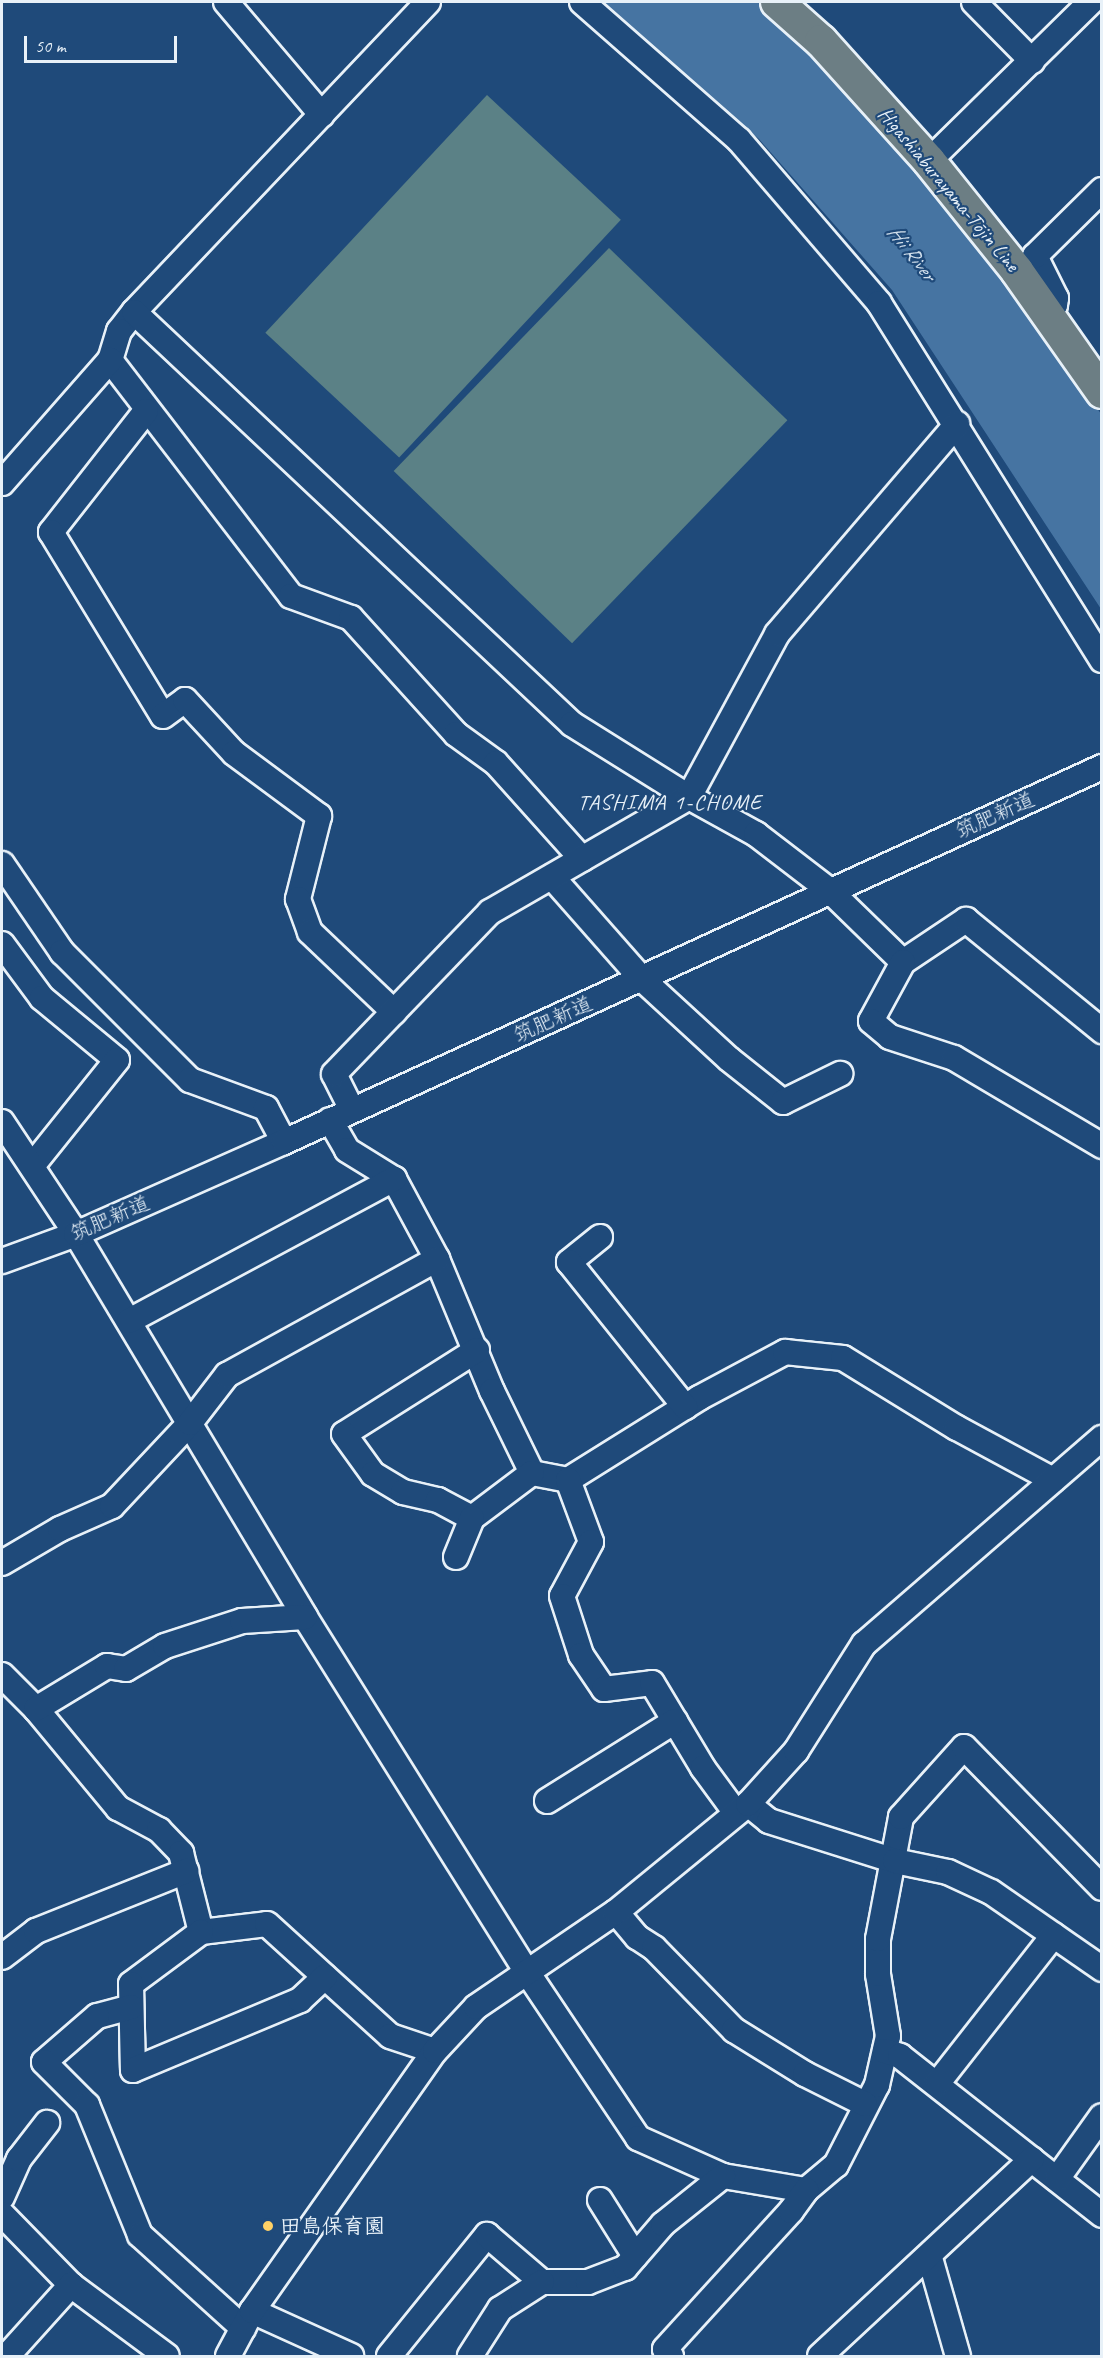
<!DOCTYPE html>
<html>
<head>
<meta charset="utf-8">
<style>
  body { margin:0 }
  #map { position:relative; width:1103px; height:2358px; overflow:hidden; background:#1f4a7a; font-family:Caveat,"Klee One",sans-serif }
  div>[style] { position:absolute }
  .green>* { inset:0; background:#5b8186; transform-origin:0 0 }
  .water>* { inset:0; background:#4674a2 }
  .roads { filter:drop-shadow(2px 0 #e8f1f8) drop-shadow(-2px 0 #e8f1f8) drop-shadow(0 2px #e8f1f8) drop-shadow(0 -2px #e8f1f8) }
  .minor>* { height:24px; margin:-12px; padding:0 12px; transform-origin:12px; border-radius:12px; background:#1f4a7a }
  .major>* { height:32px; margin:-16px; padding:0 16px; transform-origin:16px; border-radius:16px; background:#6c7e84 }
  .dots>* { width:16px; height:16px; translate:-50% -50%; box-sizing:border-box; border:3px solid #1f4a7a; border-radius:50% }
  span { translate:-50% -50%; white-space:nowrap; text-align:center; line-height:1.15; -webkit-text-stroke:4.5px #1f4a7a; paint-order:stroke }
  .street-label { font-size:21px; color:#e8f1f8 }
  .poi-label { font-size:21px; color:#e8f1f8; font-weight:700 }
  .left { translate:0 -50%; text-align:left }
  .water-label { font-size:22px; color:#d0deeb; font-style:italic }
  .neighbourhood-label { font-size:22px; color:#e8f1f8; letter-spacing:1.5px }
  .frame { position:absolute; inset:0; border:3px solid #e8f1f8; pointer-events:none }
  .scale { position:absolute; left:24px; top:36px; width:153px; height:27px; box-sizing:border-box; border:3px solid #e8f1f8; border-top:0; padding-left:8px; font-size:18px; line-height:21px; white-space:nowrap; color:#e8f1f8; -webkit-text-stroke:4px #1f4a7a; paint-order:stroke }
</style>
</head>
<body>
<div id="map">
  <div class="green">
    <i style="left:487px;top:95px;width:183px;height:325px;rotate:43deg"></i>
    <i style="left:609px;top:248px;width:248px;height:310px;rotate:44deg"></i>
  </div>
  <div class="water">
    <i style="clip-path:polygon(599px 2px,760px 2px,864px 101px,1022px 296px,1101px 414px,1101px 609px,892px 290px,759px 139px)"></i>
  </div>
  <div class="roads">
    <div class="minor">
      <i style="left:226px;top:2px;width:148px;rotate:49.7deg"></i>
      <i style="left:428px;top:2px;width:427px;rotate:133.5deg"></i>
      <i style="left:134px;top:312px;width:24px;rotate:128deg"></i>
      <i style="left:119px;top:331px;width:30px;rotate:107deg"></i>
      <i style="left:110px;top:360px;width:297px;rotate:52.5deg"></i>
      <i style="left:291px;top:596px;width:64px;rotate:20.1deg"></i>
      <i style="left:351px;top:618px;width:156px;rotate:47.8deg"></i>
      <i style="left:456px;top:734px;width:49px;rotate:35.9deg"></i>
      <i style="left:496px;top:763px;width:129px;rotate:48.1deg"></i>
      <i style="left:582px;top:2px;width:209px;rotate:41.3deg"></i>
      <i style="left:739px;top:140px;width:215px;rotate:49.3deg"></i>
      <i style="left:879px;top:303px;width:421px;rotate:58deg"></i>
      <i style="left:974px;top:2px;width:83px;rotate:45.5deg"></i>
      <i style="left:929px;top:161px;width:227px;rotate:-44.5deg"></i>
      <i style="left:134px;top:312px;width:601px;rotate:43.25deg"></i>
      <i style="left:572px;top:724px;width:138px;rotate:32deg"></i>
      <i style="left:689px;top:797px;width:77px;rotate:28.9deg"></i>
      <i style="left:756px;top:834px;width:92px;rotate:37.5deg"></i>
      <i style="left:829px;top:890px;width:103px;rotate:44.2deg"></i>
      <i style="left:903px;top:962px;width:76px;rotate:-33.7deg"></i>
      <i style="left:966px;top:920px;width:176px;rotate:39.2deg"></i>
      <i style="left:1047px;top:313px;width:11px;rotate:-45deg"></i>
      <i style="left:1055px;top:305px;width:7px;rotate:-82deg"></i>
      <i style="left:1056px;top:298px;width:47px;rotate:-116.6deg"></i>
      <i style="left:1035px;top:256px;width:94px;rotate:-44.6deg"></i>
      <i style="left:146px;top:411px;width:154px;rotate:128.1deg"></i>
      <i style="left:51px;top:532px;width:215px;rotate:58.7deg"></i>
      <i style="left:163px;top:716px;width:27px;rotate:-36deg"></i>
      <i style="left:185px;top:700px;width:72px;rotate:47.2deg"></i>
      <i style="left:234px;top:753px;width:106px;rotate:36.5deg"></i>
      <i style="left:319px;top:816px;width:86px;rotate:104.2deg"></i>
      <i style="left:298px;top:899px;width:35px;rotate:70deg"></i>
      <i style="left:310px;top:932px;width:116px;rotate:43.6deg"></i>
      <i style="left:2px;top:483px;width:164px;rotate:-48.7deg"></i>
      <i style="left:2px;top:864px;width:107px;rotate:55.7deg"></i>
      <i style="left:62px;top:952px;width:181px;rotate:45deg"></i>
      <i style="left:190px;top:1080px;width:81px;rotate:20.2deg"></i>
      <i style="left:266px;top:1108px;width:38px;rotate:62deg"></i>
      <i style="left:552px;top:877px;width:136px;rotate:48.6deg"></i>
      <i style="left:642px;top:979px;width:118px;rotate:42.6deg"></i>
      <i style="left:729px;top:1059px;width:69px;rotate:38.5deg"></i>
      <i style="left:783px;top:1102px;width:64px;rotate:-26.2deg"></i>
      <i style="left:2px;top:944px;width:67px;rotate:53.5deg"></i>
      <i style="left:42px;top:998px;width:97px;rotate:39.6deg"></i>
      <i style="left:117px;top:1060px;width:134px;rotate:128.7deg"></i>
      <i style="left:903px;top:962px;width:67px;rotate:118.5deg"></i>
      <i style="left:871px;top:1021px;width:25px;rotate:40deg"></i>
      <i style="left:890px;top:1037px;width:67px;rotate:18.2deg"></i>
      <i style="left:954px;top:1058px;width:172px;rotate:30.7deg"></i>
      <i style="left:352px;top:1110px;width:40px;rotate:-116.6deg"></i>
      <i style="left:334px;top:1074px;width:225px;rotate:-46.1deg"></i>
      <i style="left:490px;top:912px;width:230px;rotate:-30deg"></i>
      <i style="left:689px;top:797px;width:185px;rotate:-61.6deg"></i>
      <i style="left:777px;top:634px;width:277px;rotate:-49.4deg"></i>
      <i style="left:330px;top:1120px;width:34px;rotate:60deg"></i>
      <i style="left:347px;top:1150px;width:55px;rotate:31.7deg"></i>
      <i style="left:394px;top:1179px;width:91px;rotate:61.7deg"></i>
      <i style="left:437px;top:1259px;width:143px;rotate:67.4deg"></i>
      <i style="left:492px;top:1391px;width:91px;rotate:64deg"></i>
      <i style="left:532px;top:1473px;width:37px;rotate:11deg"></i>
      <i style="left:568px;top:1480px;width:155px;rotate:-32deg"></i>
      <i style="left:699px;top:1398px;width:98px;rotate:-28.1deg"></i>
      <i style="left:785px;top:1352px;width:58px;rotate:5.9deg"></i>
      <i style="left:843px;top:1358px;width:134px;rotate:31.6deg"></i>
      <i style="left:957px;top:1428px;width:109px;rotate:28.4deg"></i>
      <i style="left:2px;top:1122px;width:134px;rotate:56.5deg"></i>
      <i style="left:76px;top:1234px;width:446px;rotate:59.1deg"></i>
      <i style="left:305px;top:1617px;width:419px;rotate:58deg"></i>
      <i style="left:527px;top:1972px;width:200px;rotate:56.2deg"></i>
      <i style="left:638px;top:2138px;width:93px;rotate:24.1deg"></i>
      <i style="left:723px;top:2176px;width:84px;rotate:9.6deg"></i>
      <i style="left:806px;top:2190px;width:39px;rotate:-40deg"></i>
      <i style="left:836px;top:2165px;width:90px;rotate:-62.9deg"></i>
      <i style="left:877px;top:2085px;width:50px;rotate:-77.3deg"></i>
      <i style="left:888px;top:2036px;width:63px;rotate:-99.2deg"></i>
      <i style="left:878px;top:1974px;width:35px;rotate:-90deg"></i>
      <i style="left:878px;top:1939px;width:124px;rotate:-79.3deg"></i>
      <i style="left:901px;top:1817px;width:94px;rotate:-48deg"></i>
      <i style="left:964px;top:1747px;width:197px;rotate:45.6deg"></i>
      <i style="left:600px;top:1237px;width:40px;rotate:141deg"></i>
      <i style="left:569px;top:1262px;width:186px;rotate:51.3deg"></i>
      <i style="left:2px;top:1261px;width:79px;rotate:-20deg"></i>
      <i style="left:76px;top:1234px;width:227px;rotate:-23.9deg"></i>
      <i style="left:284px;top:1142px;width:900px;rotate:-24.63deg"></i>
      <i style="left:129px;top:1321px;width:301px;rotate:-28.2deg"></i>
      <i style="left:477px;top:1350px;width:157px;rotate:147.7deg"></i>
      <i style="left:344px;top:1434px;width:49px;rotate:54.1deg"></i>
      <i style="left:373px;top:1474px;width:35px;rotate:31deg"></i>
      <i style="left:403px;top:1492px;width:36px;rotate:13deg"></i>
      <i style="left:438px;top:1500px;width:38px;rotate:28deg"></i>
      <i style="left:472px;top:1518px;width:75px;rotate:-36.9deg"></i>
      <i style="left:568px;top:1480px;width:66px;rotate:69.6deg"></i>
      <i style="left:591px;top:1542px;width:61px;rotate:118.2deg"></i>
      <i style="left:562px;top:1596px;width:62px;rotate:72.1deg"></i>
      <i style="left:581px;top:1655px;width:41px;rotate:55.9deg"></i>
      <i style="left:604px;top:1689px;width:48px;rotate:-7.1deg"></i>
      <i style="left:652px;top:1683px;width:99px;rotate:59deg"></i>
      <i style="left:703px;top:1768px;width:56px;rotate:53.7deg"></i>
      <i style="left:456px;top:1557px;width:42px;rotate:-67.7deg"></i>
      <i style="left:2px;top:1563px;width:67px;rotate:-30.4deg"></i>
      <i style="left:60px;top:1529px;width:57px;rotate:-23.9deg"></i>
      <i style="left:112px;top:1506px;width:114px;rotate:-46.8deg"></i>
      <i style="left:190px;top:1423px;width:61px;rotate:-52.4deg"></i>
      <i style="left:227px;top:1375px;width:240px;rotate:-28.9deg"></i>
      <i style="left:2px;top:1675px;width:48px;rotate:45deg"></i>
      <i style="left:36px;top:1709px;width:129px;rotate:50.4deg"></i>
      <i style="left:118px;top:1808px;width:47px;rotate:28.2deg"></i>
      <i style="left:159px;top:1830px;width:32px;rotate:46deg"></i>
      <i style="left:181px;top:1853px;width:81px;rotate:75.8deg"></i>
      <i style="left:201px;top:1932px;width:66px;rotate:-6.9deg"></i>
      <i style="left:267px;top:1924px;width:166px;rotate:42.3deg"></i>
      <i style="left:390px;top:2036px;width:47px;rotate:18.4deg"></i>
      <i style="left:36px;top:1709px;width:83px;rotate:-31.2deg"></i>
      <i style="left:107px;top:1666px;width:19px;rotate:9deg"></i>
      <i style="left:126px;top:1669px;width:45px;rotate:-30.5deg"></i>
      <i style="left:165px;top:1646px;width:81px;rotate:-18deg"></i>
      <i style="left:242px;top:1621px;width:63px;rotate:-3.6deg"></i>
      <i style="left:547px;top:1801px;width:151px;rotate:-32deg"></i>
      <i style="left:748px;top:1804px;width:27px;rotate:39deg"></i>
      <i style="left:769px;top:1821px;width:132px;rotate:17.6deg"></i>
      <i style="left:895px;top:1861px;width:54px;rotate:11.7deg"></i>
      <i style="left:948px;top:1872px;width:47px;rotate:24.9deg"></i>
      <i style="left:991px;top:1892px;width:135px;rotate:34.7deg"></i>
      <i style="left:616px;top:1912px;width:33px;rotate:50deg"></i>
      <i style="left:637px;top:1937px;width:20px;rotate:33deg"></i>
      <i style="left:654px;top:1948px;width:115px;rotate:45.7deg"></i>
      <i style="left:734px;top:2030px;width:84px;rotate:31.8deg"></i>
      <i style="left:805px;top:2074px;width:67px;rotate:26.6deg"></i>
      <i style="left:201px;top:1932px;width:87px;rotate:143.4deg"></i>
      <i style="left:131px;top:1984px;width:86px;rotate:88.7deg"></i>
      <i style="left:133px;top:2070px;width:181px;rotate:-22.7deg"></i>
      <i style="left:300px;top:2000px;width:34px;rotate:-43deg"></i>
      <i style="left:2px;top:1957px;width:43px;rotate:-37.4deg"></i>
      <i style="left:36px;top:1931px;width:162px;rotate:-21.8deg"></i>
      <i style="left:131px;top:2007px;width:35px;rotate:165deg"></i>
      <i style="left:97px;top:2016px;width:70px;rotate:139deg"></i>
      <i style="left:44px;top:2062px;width:61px;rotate:45deg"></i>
      <i style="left:87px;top:2105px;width:140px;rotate:67.8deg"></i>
      <i style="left:140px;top:2235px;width:139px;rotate:42.1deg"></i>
      <i style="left:885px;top:2051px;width:16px;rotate:18deg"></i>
      <i style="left:900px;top:2056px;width:257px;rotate:38.2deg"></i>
      <i style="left:937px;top:2084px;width:189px;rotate:-51.9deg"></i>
      <i style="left:1057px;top:2179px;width:77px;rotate:-54.5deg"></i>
      <i style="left:2px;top:2197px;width:42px;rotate:-65.9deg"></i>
      <i style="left:19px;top:2159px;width:46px;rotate:-52.1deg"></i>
      <i style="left:600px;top:2200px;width:66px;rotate:58deg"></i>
      <i style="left:2px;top:2214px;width:99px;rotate:45.8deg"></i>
      <i style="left:71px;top:2285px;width:119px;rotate:36.5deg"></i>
      <i style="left:930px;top:2258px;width:102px;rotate:74.1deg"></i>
      <i style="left:542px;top:2282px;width:46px"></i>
      <i style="left:588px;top:2282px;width:40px;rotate:-21deg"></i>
      <i style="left:625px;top:2268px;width:58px;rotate:-49.2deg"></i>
      <i style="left:663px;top:2224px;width:77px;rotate:-38.7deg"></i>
      <i style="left:252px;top:2311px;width:109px;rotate:24.4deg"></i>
      <i style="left:7px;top:2356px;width:96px;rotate:-48deg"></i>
      <i style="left:228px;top:2356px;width:51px;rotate:-61.9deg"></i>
      <i style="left:252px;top:2311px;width:318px;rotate:-54.9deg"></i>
      <i style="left:435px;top:2051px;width:60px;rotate:-47deg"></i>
      <i style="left:476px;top:2007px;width:169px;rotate:-34.2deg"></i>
      <i style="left:616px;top:1912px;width:171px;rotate:-39.3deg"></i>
      <i style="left:748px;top:1804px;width:72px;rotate:-47.8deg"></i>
      <i style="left:796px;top:1751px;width:127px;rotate:-57.6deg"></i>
      <i style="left:864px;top:1644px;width:315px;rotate:-40.9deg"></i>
      <i style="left:389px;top:2356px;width:156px;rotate:-51deg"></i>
      <i style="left:487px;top:2235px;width:72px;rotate:40.5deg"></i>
      <i style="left:542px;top:2282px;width:50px;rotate:147.3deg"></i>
      <i style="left:500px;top:2309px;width:56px;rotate:122.6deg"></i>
      <i style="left:671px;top:2356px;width:9px;rotate:-131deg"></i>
      <i style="left:665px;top:2349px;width:187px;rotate:-47.6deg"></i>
      <i style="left:791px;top:2211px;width:26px;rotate:-54deg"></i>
      <i style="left:820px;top:2356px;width:289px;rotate:-42.9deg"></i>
    </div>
    <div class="major">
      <i style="left:777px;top:2px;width:59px;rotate:41.6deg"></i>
      <i style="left:821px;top:41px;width:161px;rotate:48deg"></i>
      <i style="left:929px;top:161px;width:141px;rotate:51.3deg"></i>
      <i style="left:1017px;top:271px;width:148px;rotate:54.9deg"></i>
    </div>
  </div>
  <div class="dots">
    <i style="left:268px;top:2226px;background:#ffd166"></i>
  </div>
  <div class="street-label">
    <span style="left:949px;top:189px;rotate:50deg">Higashiaburayama-Tōjin Line</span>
    <span style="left:995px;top:815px;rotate:-24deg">筑肥新道</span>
    <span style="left:553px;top:1019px;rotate:-24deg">筑肥新道</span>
    <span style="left:110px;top:1218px;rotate:-23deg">筑肥新道</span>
  </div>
  <div class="poi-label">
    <span class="left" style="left:280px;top:2226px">田島保育園</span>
  </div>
  <div class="water-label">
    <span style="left:911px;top:253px;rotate:52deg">Hii River</span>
  </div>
  <div class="neighbourhood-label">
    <span style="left:670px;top:803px">TASHIMA 1-CHOME</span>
  </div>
  <div class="frame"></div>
  <div class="scale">50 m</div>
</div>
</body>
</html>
